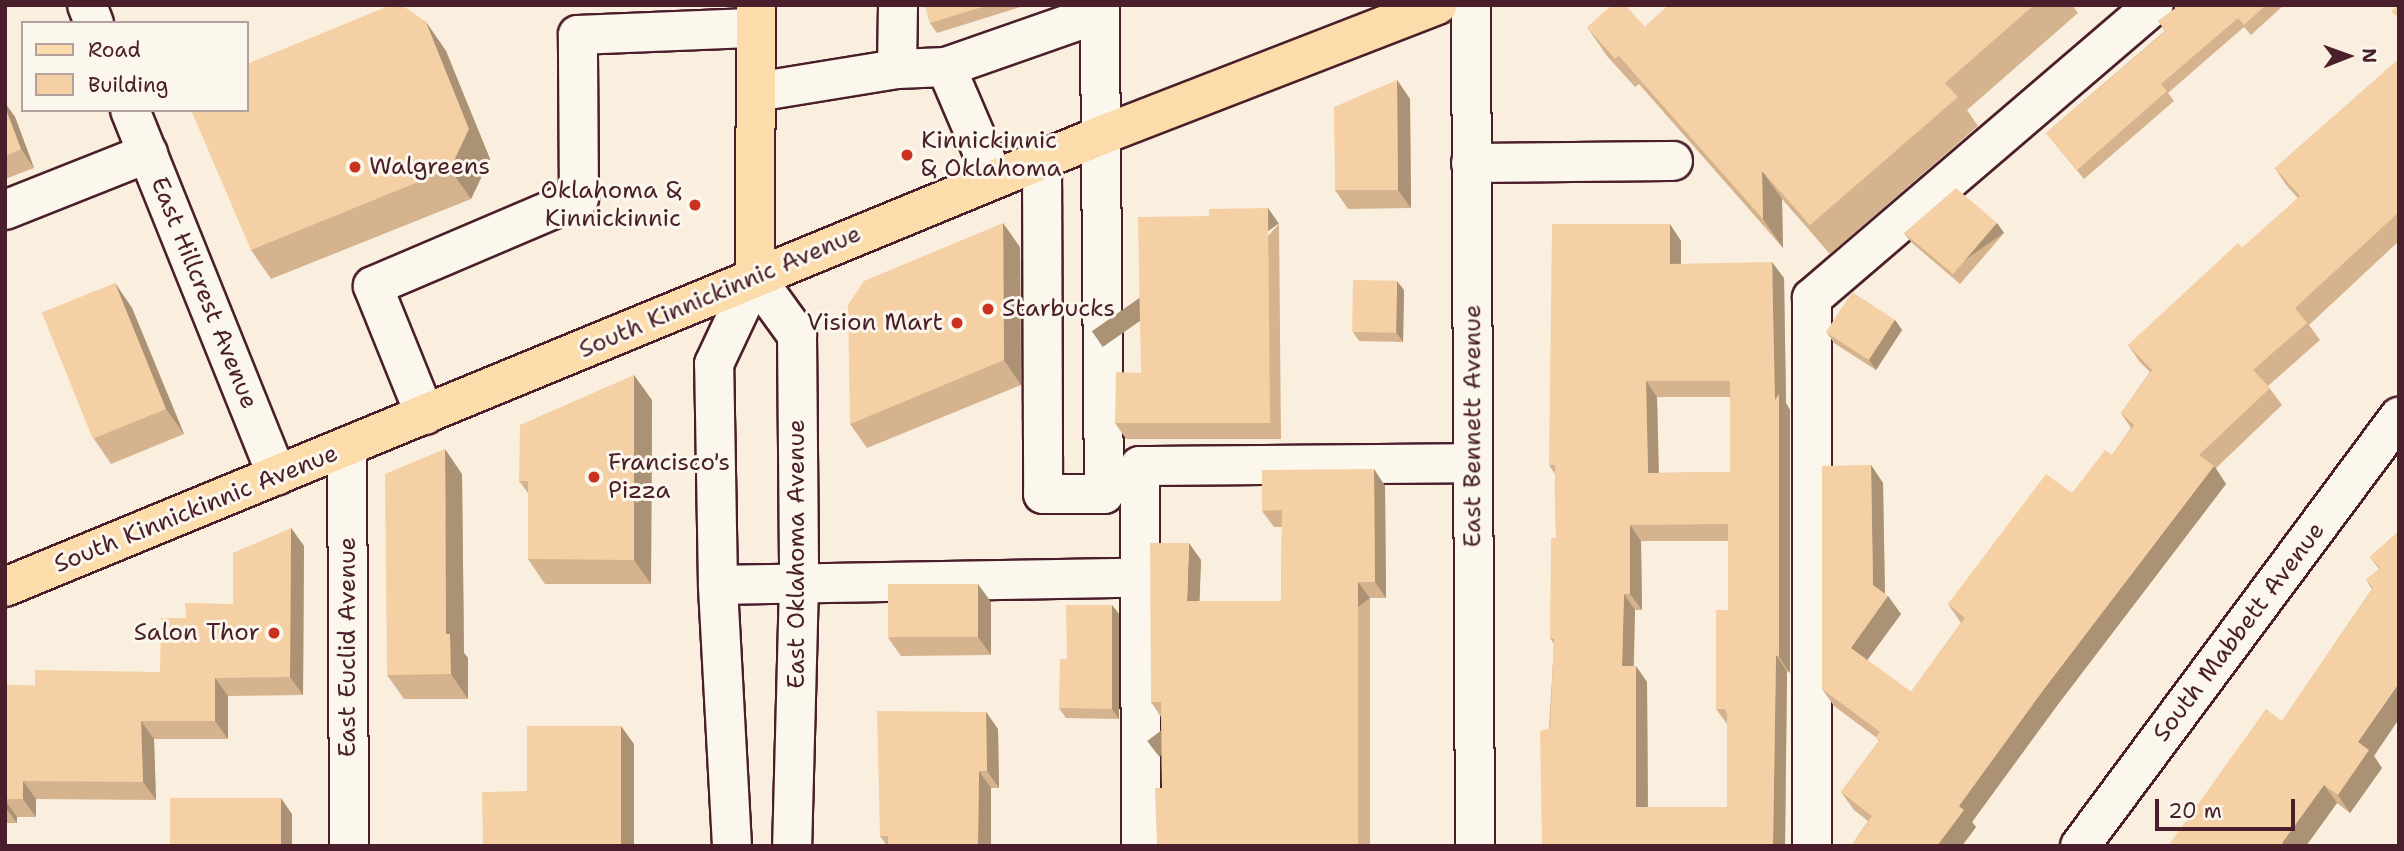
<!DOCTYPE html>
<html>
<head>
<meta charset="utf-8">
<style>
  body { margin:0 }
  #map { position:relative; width:2404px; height:851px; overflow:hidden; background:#faefde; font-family:"Shantell Sans",sans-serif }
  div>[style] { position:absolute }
  .roads { filter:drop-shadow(2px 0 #4a1f2b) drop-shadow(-2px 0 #4a1f2b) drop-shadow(0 2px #4a1f2b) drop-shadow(0 -2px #4a1f2b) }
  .minor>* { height:38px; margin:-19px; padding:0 19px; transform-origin:19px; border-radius:19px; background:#fbf7ec }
  .major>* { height:38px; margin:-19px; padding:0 19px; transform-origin:19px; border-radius:19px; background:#fddcac }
  .wall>* { inset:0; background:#d4b38e }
  .shaded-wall>* { inset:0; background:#ac9274; transform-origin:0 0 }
  .building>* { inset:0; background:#f6d0a5; transform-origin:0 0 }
  .dots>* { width:19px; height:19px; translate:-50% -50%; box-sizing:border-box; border:4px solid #fbf7ec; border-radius:50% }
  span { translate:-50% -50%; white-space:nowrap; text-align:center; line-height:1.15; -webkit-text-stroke:6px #fbf7ec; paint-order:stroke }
  .poi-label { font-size:24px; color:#4a1f2b }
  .left { translate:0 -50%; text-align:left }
  .right { translate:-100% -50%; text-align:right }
  .street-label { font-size:24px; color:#4a1f2b }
  .frame { position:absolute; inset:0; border:7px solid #4a1f2b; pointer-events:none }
  .legend { position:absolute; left:21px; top:21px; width:228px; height:91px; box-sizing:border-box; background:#fbf7ec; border:2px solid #b4a19f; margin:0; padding:9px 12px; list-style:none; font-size:21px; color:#4a1f2b }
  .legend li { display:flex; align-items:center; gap:14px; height:35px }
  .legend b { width:35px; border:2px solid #b4a19f }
  .north { position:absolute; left:2313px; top:21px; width:70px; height:70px; -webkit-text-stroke:5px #fbf7ec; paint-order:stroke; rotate:89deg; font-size:19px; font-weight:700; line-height:28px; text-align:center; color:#4a1f2b }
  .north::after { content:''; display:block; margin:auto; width:24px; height:32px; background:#4a1f2b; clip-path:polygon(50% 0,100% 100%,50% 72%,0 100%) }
  .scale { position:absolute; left:2155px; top:799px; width:140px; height:32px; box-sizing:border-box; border:4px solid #4a1f2b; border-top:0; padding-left:9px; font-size:21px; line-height:24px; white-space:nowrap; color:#4a1f2b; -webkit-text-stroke:5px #fbf7ec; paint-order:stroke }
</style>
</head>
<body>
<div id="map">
  <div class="roads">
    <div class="minor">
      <i style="left:87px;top:5px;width:19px;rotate:69deg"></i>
      <i style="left:1471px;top:5px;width:841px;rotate:89.73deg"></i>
      <i style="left:946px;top:67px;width:163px;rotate:-19.3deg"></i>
      <i style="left:897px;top:69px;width:49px;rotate:-2.3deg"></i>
      <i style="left:946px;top:67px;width:122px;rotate:66.8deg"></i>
      <i style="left:756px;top:92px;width:143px;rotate:-9.3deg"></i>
      <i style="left:897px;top:69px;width:64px;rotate:-89.1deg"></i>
      <i style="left:130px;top:110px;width:394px;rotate:68.1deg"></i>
      <i style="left:1042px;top:160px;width:334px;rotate:89.8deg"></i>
      <i style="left:1043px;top:494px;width:61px"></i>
      <i style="left:1104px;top:494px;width:489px;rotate:-90.5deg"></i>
      <i style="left:1471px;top:163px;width:202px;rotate:-0.6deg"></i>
      <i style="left:5px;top:210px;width:154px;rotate:-21.7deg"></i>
      <i style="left:425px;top:415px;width:139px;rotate:-112deg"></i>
      <i style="left:373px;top:286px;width:224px;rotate:-23.1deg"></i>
      <i style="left:579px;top:198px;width:163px;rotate:-90.4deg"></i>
      <i style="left:578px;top:35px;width:178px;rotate:-2.3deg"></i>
      <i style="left:347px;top:448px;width:398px;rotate:89.7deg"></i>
      <i style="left:718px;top:585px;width:422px;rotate:-1deg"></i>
      <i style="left:732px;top:846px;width:261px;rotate:-93.1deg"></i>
      <i style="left:718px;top:585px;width:221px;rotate:-91deg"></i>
      <i style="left:714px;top:364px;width:96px;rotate:-64.8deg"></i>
      <i style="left:755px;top:277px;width:72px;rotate:54.1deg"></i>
      <i style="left:797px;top:335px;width:249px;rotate:89.5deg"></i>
      <i style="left:799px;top:584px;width:262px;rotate:91.5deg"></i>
      <i style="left:1141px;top:846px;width:380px;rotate:-90.2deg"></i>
      <i style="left:1140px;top:466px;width:333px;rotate:-0.5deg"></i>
      <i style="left:1812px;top:846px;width:548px;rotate:-90deg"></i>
      <i style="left:1812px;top:298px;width:450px;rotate:-40.6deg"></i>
      <i style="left:2080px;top:846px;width:535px;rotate:-53.37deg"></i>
    </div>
    <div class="major">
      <i style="left:755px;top:277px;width:272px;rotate:-89.8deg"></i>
      <i style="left:5px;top:587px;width:1186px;rotate:-22.39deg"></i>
      <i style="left:1102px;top:135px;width:360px;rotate:-21.2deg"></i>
    </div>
  </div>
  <div class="wall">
    <i style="clip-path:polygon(925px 5px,1027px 5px,937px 33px,930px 23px)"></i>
    <i style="clip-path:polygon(1669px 5px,2072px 5px,2078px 13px,1967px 110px,1978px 126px,1830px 254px,1782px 199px,1783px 248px,1639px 84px,1635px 87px,1607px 56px,1587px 27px,1645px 27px)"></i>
    <i style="clip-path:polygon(2180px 5px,2284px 5px,2251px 35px,2244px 27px,2168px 93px,2174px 101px,2084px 179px,2046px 133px,2165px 31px,2158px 21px)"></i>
    <i style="clip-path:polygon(426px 22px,446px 51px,490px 159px,471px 199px,271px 279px,251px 250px)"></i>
    <i style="clip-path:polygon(2399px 59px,2399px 241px,2309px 325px,2320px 340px,2268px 386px,2282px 405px,2216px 468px,2226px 484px,2056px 707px,1972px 822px,1976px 827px,1962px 846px,1851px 846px,1868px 821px,1854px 810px,1841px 792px,1879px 741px,1877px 738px,1834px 706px,1822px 689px,1871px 465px,1883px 483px,1885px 594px,1888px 596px,1901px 614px,1867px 660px,1911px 692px,1961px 623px,1948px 604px,2072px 493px,2112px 455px,2131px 428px,2121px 413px,2150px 372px,2140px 362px,2128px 345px,2242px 248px,2298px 198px,2287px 186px,2275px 168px)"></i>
    <i style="clip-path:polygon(1397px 80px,1410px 99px,1411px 208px,1348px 209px,1335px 190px)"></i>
    <i style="clip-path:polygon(5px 103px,15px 117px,34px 168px,5px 179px)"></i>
    <i style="clip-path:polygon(1997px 223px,2004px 233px,1960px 284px,1911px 242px,1904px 233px)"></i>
    <i style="clip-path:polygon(1279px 224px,1281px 439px,1126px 439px,1115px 423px,1141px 373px)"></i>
    <i style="clip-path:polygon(evenodd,1681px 241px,1681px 264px,1784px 278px,1786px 403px,1790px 410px,1790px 673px,1787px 671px,1785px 846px,1542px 846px,1554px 644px,1550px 638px,1556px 538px,1555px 474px,1549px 465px,1681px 241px,1657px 397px,1730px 397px,1730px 472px,1659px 473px,1657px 397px,1681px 241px,1641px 541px,1728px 541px,1728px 610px,1716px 709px,1727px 724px,1727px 807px,1648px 807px,1647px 682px,1634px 666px,1635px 610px,1642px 610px,1641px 541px)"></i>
    <i style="clip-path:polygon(1020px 247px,1021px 385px,867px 448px,850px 424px)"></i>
    <i style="clip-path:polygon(115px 283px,132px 308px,184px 434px,111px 464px,94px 439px)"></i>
    <i style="clip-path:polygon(1404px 290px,1403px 342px,1359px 341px,1353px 332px)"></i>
    <i style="clip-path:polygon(1895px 320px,1902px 330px,1876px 370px,1834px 343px,1827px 333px)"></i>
    <i style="clip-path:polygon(652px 400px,651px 584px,545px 584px,528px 559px,528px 493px,519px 481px)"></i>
    <i style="clip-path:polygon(1374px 469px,1385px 486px,1386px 598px,1370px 598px,1370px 846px,1157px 846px,1162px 788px,1161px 717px,1151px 702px,1201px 560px,1199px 601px,1281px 601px,1282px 527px,1274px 527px,1262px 511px)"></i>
    <i style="clip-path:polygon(462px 474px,464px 653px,468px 658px,468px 699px,404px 699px,387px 675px)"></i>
    <i style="clip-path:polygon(291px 528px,304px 546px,303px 695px,228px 696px,228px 739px,154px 739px,156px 800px,36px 799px,36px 817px,17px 817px,17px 823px,5px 823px,5px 685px,35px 686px,160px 672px,186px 618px,233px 604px)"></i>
    <i style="clip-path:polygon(2399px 531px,2374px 756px,2382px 768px,2350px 813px,2337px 803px,2306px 846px,2168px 846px,2282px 721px,2372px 589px,2366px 580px,2379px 569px,2370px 557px)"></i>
    <i style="clip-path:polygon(991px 602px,991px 655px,901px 656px,888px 638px)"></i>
    <i style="clip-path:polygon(1112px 605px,1119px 614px,1119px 719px,1066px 718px,1059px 708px,1067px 659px)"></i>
    <i style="clip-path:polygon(986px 712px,998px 729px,999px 788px,991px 788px,991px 845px,1020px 846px,887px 846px,880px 836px)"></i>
    <i style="clip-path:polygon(634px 744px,634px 846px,483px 845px,527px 791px)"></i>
  </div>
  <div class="shaded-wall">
    <i style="clip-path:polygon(426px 22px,446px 51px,490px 159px,471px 199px,450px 169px)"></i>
    <i style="clip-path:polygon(1397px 80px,1410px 99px,1411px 208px,1398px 190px)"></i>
    <i style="clip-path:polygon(5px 103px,15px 117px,34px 168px,21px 149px,5px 107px)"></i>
    <i style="clip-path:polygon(1762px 171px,1782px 199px,1783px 248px,1763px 219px)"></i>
    <i style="left:1268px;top:208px;width:19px;height:215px;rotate:55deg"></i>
    <i style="clip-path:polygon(1003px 223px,1020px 247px,1021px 385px,1004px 360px)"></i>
    <i style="left:1997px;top:223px;width:12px;height:67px;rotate:55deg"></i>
    <i style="clip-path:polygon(1670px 224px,1681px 241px,1681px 280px,1670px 264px)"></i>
    <i style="clip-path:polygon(1772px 262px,1784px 278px,1786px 403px,1790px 410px,1790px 673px,1779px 657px)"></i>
    <i style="clip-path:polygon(1397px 281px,1404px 290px,1403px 342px,1396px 332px)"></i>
    <i style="clip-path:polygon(115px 283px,132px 308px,184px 434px,166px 409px)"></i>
    <i style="clip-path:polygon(1895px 320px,1902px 330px,1876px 370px,1869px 360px)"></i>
    <i style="clip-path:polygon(634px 375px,652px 400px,651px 584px,634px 560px)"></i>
    <i style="clip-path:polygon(1646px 381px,1657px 397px,1659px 489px,1648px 473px)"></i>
    <i style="clip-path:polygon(445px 449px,462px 474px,464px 653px,468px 658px,468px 699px,451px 674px,446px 634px)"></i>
    <i style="clip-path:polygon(1871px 465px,1883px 483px,1885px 601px,1888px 596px,1901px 614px,1863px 666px,1851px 648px,1873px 585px)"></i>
    <i style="clip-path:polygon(2214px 466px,2226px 484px,2056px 707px,1972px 822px,1976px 827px,1962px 846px,1937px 846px,1959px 806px,2044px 689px)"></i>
    <i style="clip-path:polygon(1374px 469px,1385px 486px,1386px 598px,1375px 582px)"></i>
    <i style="clip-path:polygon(1630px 525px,1641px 541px,1642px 610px,1630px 594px)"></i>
    <i style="clip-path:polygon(291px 528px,304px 546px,303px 695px,290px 677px)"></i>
    <i style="clip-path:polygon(1189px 543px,1201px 560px,1199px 618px,1187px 601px)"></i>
    <i style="left:1358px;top:582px;width:20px;height:264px;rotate:53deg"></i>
    <i style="clip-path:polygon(978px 584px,991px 602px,991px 655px,978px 637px)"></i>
    <i style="clip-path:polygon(1624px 594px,1635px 610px,1633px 682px,1622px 666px)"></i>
    <i style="clip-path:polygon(1112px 605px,1119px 614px,1119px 719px,1112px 709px)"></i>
    <i style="clip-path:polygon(1776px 655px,1787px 671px,1785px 846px,1773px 846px)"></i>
    <i style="clip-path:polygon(1636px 666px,1647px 682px,1648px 823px,1636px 807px)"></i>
    <i style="clip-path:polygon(215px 678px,228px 696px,228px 739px,215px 721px)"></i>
    <i style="clip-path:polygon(2399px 683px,2399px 719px,2374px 756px,2382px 768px,2350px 813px,2338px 795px,2358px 742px)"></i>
    <i style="clip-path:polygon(986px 712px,998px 729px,999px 788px,987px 771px)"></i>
    <i style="clip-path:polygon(141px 721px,154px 739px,156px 800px,143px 782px)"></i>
    <i style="clip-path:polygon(621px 726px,634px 744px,634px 846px,621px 846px)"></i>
    <i style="clip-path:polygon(979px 771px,991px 788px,991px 846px,978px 844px)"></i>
    <i style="clip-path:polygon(23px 781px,36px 799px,36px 817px,23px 799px)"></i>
    <i style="clip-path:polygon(2324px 785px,2337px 803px,2306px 846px,2284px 846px,2282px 843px)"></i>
    <i style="clip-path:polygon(281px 798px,292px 814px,292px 846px,281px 846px)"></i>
    <i style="clip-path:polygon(5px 800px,17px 817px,17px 823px,5px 807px)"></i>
  </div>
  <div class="building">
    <i style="clip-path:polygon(391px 5px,402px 5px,426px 22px,469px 129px,450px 169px,251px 250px,191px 110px,247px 110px,247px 64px)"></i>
    <i style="clip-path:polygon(925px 5px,989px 5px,930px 23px)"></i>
    <i style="clip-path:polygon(1612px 5px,1625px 5px,1645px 27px,1669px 5px,2034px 5px,1945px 83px,1958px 97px,1810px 225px,1762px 171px,1763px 219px,1619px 56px,1615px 59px,1587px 27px)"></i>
    <i style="clip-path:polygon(2180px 5px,2266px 5px,2244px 25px,2238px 18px,2161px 84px,2167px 91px,2077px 170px,2046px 133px,2166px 31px,2158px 21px)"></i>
    <i style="clip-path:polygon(2398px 5px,2399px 5px,2399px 19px,2391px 11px)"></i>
    <i style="clip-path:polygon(2399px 59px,2399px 212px,2295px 308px,2307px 323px,2253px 370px,2270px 388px,2199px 455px,2214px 466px,2044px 689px,1959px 806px,1964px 810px,1937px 846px,1851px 846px,1872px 816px,1841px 792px,1880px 740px,1876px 737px,1880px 732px,1822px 689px,1822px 466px,1871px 465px,1873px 585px,1888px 596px,1851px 648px,1911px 692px,1965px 618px,1948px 604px,2046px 474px,2072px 493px,2105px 450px,2112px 455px,2134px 425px,2121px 413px,2152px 370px,2128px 345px,2238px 243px,2242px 248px,2300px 196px,2275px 168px)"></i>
    <i style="clip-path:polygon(1397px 80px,1398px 190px,1335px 190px,1334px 107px)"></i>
    <i style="clip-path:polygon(5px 107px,21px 149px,5px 156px)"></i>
    <i style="clip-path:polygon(1956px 188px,1997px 223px,1953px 274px,1904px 233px)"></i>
    <i style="clip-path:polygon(1268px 208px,1270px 423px,1115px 423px,1116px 372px,1141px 373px,1138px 217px,1209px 216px,1209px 209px)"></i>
    <i style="clip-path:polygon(1003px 223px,1004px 360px,850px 424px,848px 305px,864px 281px)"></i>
    <i style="clip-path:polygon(evenodd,1552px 224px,1670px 224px,1670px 264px,1772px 262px,1775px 400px,1779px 394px,1779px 657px,1776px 655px,1773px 846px,1542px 846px,1540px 731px,1550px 728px,1554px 639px,1550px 638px,1551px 538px,1556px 538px,1555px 465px,1549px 465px,1552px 224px,1646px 381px,1730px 381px,1730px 472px,1648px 473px,1646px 381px,1552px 224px,1728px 524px,1728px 610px,1716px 610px,1716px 709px,1725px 709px,1727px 714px,1727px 807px,1636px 807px,1636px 666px,1622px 666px,1624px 594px,1630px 594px,1630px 525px,1728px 524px)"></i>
    <i style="left:1353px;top:280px;width:44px;height:52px;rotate:1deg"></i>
    <i style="left:115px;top:283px;width:136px;height:79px;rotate:68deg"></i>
    <i style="left:1852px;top:292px;width:51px;height:48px;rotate:33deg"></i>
    <i style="clip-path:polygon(634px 375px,634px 560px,528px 559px,528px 481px,519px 481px,520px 425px)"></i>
    <i style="clip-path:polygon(445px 449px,446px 634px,450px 634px,451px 674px,387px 675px,385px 474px)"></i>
    <i style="clip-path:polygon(1374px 469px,1375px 582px,1358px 582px,1358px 846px,1157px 846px,1155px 788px,1162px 788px,1161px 702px,1151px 702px,1150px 543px,1189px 543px,1187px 601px,1281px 601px,1282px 510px,1262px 511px,1262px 470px)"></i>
    <i style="clip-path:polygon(291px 528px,290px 677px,215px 678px,215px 721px,141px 721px,143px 782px,23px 781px,23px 799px,5px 799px,5px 685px,35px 686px,35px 670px,160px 672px,161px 618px,186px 618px,185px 603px,233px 604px,233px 553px)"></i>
    <i style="clip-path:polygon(2399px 531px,2399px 683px,2358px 742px,2369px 750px,2338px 795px,2324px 785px,2282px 843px,2286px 846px,2168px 846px,2266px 709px,2282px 721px,2373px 588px,2366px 580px,2380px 568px,2370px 557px)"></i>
    <i style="left:978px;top:584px;width:53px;height:90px;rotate:90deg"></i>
    <i style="clip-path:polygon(1066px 605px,1112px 605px,1112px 709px,1059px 708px,1060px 659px,1067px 659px)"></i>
    <i style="clip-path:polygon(877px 711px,986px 712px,987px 771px,979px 771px,978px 844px,1020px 846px,888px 846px,888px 836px,880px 836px)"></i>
    <i style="clip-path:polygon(527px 726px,621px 726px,621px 846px,483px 845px,482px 792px,527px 791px)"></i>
    <i style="left:281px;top:798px;width:48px;height:111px;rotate:90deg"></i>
  </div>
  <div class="dots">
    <i style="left:907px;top:155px;background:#c8321e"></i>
    <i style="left:355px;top:167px;background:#c8321e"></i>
    <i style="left:695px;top:205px;background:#c8321e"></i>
    <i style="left:988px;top:309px;background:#c8321e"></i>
    <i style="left:957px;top:323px;background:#c8321e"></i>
    <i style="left:594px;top:477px;background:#c8321e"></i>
    <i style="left:274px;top:633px;background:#c8321e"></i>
  </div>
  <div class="poi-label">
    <span class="left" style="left:921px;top:155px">Kinnickinnic<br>&amp; Oklahoma</span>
    <span class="left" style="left:369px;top:167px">Walgreens</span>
    <span class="right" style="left:681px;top:205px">Oklahoma &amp;<br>Kinnickinnic</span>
    <span class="left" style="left:1002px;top:309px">Starbucks</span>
    <span class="right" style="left:943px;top:323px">Vision Mart</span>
    <span class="left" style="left:608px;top:477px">Francisco's<br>Pizza</span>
    <span class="right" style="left:260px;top:633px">Salon Thor</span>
  </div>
  <div class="street-label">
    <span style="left:720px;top:292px;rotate:-23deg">South Kinnickinnic Avenue</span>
    <span style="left:204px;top:293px;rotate:68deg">East Hillcrest Avenue</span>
    <span style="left:1473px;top:426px;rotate:-90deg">East Bennett Avenue</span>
    <span style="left:196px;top:509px;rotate:-22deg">South Kinnickinnic Avenue</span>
    <span style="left:797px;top:554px;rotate:-90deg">East Oklahoma Avenue</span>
    <span style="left:2239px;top:632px;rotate:-53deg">South Mabbett Avenue</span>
    <span style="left:348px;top:647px;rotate:-90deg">East Euclid Avenue</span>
  </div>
  <div class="frame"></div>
  <ul class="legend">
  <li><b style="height:9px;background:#fddcac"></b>Road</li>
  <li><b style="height:19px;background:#f6d0a5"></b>Building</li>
  </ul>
  <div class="north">N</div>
  <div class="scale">20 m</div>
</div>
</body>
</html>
